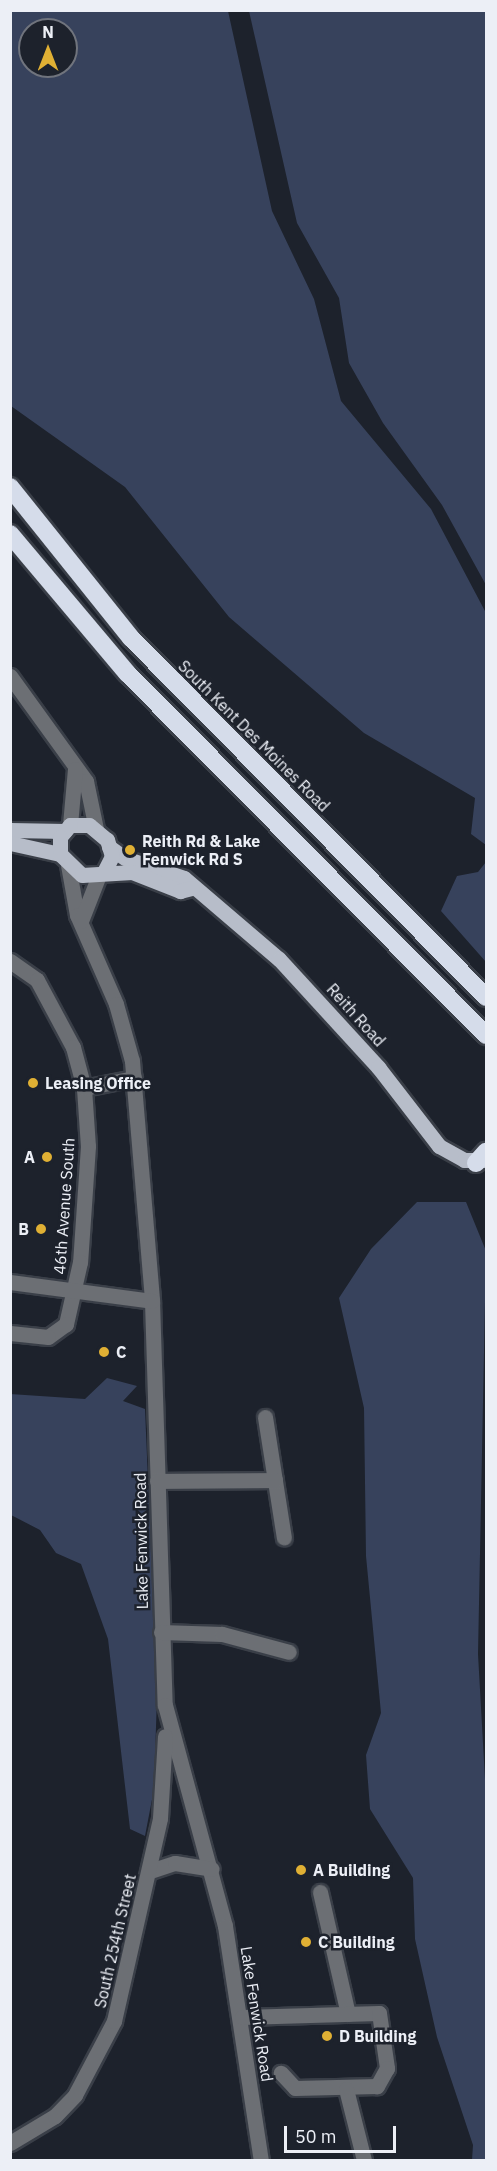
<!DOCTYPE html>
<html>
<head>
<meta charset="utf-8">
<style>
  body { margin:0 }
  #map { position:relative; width:497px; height:2171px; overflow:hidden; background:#1d222c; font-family:"IBM Plex Sans",sans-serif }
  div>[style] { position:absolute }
  .green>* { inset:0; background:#37425c }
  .roads { filter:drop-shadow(2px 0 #3a3f48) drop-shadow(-2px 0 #3a3f48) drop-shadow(0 2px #3a3f48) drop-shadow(0 -2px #3a3f48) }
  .minor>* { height:15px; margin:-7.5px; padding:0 7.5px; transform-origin:7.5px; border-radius:7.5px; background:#6c6f74 }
  .major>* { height:15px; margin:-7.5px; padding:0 7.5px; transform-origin:7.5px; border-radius:7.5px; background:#b7bdc9 }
  .highway>* { height:18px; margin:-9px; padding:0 9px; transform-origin:9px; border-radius:9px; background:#d5dcea }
  .dots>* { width:16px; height:16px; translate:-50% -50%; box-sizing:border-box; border:3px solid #1d222c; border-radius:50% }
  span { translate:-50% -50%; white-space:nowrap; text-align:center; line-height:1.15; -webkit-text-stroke:5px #1d222c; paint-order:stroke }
  .street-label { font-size:16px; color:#eceff6 }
  .poi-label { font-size:16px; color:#eceff6; font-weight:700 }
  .left { translate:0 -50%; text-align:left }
  .right { translate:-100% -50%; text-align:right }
  .frame { position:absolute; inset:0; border:12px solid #eceff6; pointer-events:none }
  .north { position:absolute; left:18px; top:18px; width:60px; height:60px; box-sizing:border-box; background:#1d222c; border:2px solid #70747d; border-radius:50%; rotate:0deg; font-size:16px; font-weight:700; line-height:24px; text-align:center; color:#eceff6 }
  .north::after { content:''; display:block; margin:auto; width:21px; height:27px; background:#e0b034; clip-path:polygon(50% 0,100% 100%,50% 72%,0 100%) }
  .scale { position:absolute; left:284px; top:2126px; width:112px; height:27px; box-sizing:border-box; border:3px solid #eceff6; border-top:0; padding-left:8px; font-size:18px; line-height:21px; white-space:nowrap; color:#eceff6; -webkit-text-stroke:4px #1d222c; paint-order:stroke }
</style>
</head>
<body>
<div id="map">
  <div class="green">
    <i style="clip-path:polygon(evenodd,11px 10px,228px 11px,272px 211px,314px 299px,341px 401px,431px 509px,486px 613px,486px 845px,471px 834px,475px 798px,364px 733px,229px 617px,125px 487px,11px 406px,11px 10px,30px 30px,66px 30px,66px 66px,30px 66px,30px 30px)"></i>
    <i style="clip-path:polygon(249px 11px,486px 11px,486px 585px,442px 505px,383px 423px,349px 363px,339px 298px,297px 223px)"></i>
    <i style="clip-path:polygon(486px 862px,486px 962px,441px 911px,457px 876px,478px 872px)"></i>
    <i style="clip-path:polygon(417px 1202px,466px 1202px,486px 1251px,478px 1654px,486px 1797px,486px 2160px,472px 2160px,473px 2145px,437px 2037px,415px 1939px,413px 1878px,370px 1809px,366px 1755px,381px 1713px,366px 1556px,364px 1408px,339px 1298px,371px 1249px)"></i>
    <i style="clip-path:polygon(107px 1378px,137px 1386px,123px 1401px,145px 1409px,157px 1696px,154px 1789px,145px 1836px,130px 1829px,108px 1639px,81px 1564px,56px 1553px,40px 1530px,11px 1515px,10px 1394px,85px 1399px)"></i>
  </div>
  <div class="roads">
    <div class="minor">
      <i style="left:10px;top:676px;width:130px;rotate:54.1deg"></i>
      <i style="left:86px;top:781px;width:49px;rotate:78.2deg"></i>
      <i style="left:70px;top:825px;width:56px;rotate:-84.9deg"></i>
      <i style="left:68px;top:865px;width:51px;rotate:79.8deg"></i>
      <i style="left:77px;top:915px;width:97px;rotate:66.3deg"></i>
      <i style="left:116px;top:1004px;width:59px;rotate:74.3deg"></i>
      <i style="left:132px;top:1061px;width:241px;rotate:85.2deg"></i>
      <i style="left:152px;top:1301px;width:404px;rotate:88.2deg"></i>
      <i style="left:165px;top:1705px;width:229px;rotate:74.8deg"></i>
      <i style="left:225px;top:1926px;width:237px;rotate:81.3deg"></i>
      <i style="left:81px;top:921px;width:49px;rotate:-68.6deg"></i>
      <i style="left:10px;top:961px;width:33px;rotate:35deg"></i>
      <i style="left:37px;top:980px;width:76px;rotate:61.8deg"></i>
      <i style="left:73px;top:1047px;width:42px;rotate:75deg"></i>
      <i style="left:84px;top:1088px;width:58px;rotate:86.1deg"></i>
      <i style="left:88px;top:1146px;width:116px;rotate:93.9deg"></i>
      <i style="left:80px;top:1262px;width:64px;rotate:102.7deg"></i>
      <i style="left:66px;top:1324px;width:22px;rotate:144deg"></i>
      <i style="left:48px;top:1337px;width:38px;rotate:-174deg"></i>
      <i style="left:84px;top:1088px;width:51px;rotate:-11.3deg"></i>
      <i style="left:10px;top:1282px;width:143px;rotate:7.6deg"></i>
      <i style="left:265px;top:1417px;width:122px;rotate:81.1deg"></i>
      <i style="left:157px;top:1481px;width:118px;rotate:-0.5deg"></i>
      <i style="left:161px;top:1632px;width:61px;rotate:1.9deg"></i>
      <i style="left:222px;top:1634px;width:69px;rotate:15deg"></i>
      <i style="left:150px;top:1871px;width:26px;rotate:-18deg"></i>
      <i style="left:175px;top:1863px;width:37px;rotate:9deg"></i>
      <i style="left:320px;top:1892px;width:125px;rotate:77.1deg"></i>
      <i style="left:242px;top:2017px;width:137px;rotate:-1.7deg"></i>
      <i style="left:379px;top:2013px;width:56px;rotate:81.7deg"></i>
      <i style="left:387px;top:2068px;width:21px;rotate:119deg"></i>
      <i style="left:377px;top:2086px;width:82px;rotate:178.6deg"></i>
      <i style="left:295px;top:2088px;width:21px;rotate:-133deg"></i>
      <i style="left:346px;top:2089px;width:73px;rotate:75.8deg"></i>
      <i style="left:10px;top:2143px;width:52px;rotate:-31deg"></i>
      <i style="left:55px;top:2116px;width:29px;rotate:-46deg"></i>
      <i style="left:75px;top:2095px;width:84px;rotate:-62.2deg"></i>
      <i style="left:114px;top:2021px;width:208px;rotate:-77.2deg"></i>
      <i style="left:160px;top:1818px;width:82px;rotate:-86.5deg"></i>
    </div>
    <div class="major">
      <i style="left:10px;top:830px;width:55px;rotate:1deg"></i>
      <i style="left:10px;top:843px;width:51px;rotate:12.4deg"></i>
      <i style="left:109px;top:847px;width:19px;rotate:35deg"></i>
      <i style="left:125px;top:858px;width:62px;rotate:18.7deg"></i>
      <i style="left:184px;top:878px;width:125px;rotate:40.5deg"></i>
      <i style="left:279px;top:959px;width:147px;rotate:47.5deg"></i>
      <i style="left:378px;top:1067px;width:100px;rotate:52.3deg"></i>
      <i style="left:439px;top:1146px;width:29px;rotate:29deg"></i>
      <i style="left:464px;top:1160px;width:22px"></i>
      <i style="left:104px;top:872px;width:18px;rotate:-63deg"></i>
      <i style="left:112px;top:856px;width:17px;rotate:-107deg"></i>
      <i style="left:107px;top:840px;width:23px;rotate:-140deg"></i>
      <i style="left:89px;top:825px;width:19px;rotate:180deg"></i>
      <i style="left:70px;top:825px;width:16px;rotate:130deg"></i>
      <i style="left:60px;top:837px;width:17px;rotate:90deg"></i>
      <i style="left:60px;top:854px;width:30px;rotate:44deg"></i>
      <i style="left:82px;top:875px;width:50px;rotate:-3.4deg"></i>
      <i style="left:132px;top:872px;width:52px;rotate:21.6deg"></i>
      <i style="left:180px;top:891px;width:12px;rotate:-14deg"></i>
    </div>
    <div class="highway">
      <i style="left:10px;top:487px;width:193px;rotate:51.3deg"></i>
      <i style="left:131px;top:638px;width:505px;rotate:45.32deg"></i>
      <i style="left:10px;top:534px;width:182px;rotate:49.9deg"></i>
      <i style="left:127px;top:673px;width:510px;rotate:45.24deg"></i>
      <i style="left:476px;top:1163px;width:15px;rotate:-48deg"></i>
    </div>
  </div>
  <div class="dots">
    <i style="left:130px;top:850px;background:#e0b034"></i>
    <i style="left:33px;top:1083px;background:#e0b034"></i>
    <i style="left:47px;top:1157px;background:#e0b034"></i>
    <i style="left:41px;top:1229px;background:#e0b034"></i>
    <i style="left:104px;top:1352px;background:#e0b034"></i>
    <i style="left:301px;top:1870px;background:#e0b034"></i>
    <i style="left:306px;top:1942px;background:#e0b034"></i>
    <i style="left:327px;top:2036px;background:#e0b034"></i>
  </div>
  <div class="street-label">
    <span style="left:254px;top:736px;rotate:45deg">South Kent Des Moines Road</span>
    <span style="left:356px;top:1015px;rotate:48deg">Reith Road</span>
    <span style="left:64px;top:1206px;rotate:-86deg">46th Avenue South</span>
    <span style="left:141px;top:1541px;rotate:-91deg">Lake Fenwick Road</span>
    <span style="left:115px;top:1941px;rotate:-77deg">South 254th Street</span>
    <span style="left:257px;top:2014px;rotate:81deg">Lake Fenwick Road</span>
  </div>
  <div class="poi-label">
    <span class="left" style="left:142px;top:850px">Reith Rd &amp; Lake<br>Fenwick Rd S</span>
    <span class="left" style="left:45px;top:1083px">Leasing Office</span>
    <span class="right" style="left:35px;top:1157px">A</span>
    <span class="right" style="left:29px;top:1229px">B</span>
    <span class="left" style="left:116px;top:1352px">C</span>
    <span class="left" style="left:313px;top:1870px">A Building</span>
    <span class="left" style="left:318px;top:1942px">C Building</span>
    <span class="left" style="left:339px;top:2036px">D Building</span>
  </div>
  <div class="frame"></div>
  <div class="north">N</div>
  <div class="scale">50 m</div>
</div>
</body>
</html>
